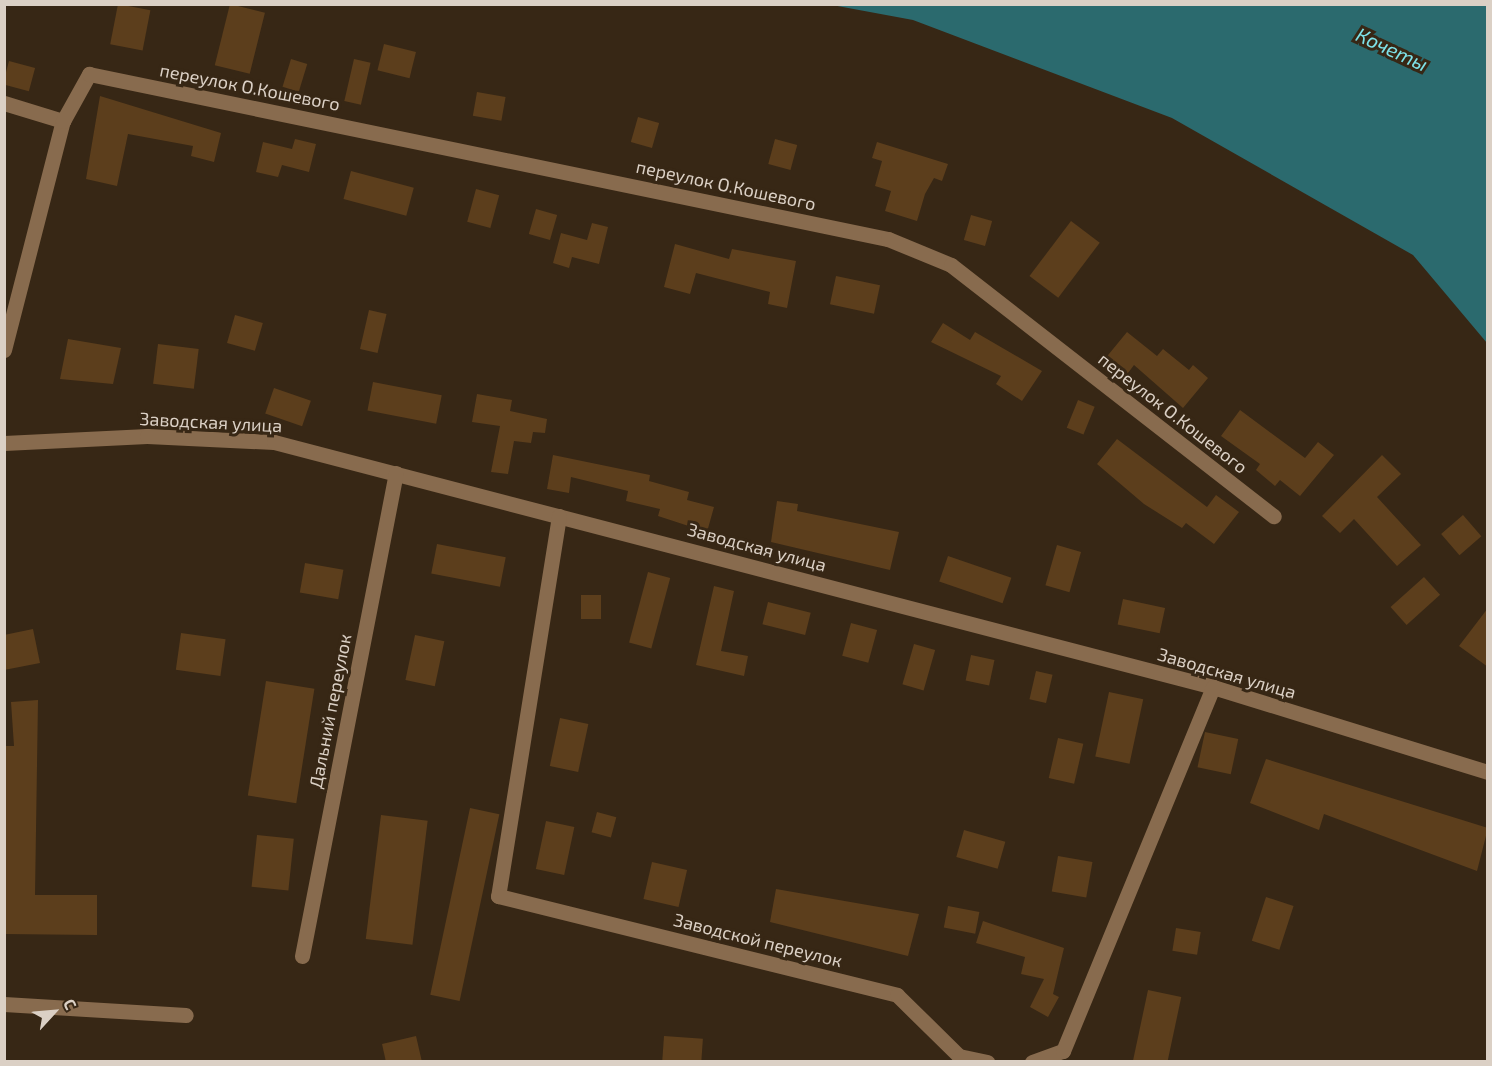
<!DOCTYPE html>
<html>
<head>
<meta charset="utf-8">
<style>
  body { margin:0 }
  #map { position:relative; width:1492px; height:1066px; overflow:hidden; background:#372715; font-family:"Exo 2",sans-serif }
  div>[style] { position:absolute }
  .water>* { inset:0; background:#2b6a6e }
  .building>* { inset:0; background:#5c3e1c; transform-origin:0 0 }
  .minor>* { height:15px; margin:-7.5px; padding:0 7.5px; transform-origin:7.5px; border-radius:7.5px; background:#886b4e }
  span { translate:-50% -50%; white-space:nowrap; text-align:center; line-height:1.15; -webkit-text-stroke:6px #372715; paint-order:stroke }
  .street-label { font-size:18px; color:#dbd0c5 }
  .water-label { font-size:20px; color:#7ee2e9; font-style:italic }
  .frame { position:absolute; inset:0; border:6px solid #dbd0c5; pointer-events:none }
  .north { position:absolute; left:24px; top:982px; width:60px; height:60px; -webkit-text-stroke:4px #372715; paint-order:stroke; rotate:64deg; font-size:16px; font-weight:700; line-height:24px; text-align:center; color:#dbd0c5 }
  .north::after { content:''; display:block; margin:auto; width:21px; height:27px; background:#dbd0c5; clip-path:polygon(50% 0,100% 100%,50% 72%,0 100%) }
</style>
</head>
<body>
<div id="map">
  <div class="water">
    <i style="clip-path:polygon(832px 5px,1487px 5px,1487px 343px,1413px 255px,1172px 118px,913px 20px)"></i>
  </div>
  <div class="building">
    <i style="left:118px;top:4px;width:33px;height:41px;rotate:11deg"></i>
    <i style="left:230px;top:4px;width:36px;height:63px;rotate:14deg"></i>
    <i style="left:384px;top:44px;width:33px;height:27px;rotate:14deg"></i>
    <i style="left:291px;top:59px;width:17px;height:29px;rotate:17deg"></i>
    <i style="left:354px;top:59px;width:17px;height:43px;rotate:13deg"></i>
    <i style="left:9px;top:61px;width:27px;height:24px;rotate:15deg"></i>
    <i style="left:477px;top:92px;width:29px;height:24px;rotate:10deg"></i>
    <i style="clip-path:polygon(100px 96px,221px 133px,214px 162px,191px 156px,193px 146px,128px 134px,117px 186px,86px 179px)"></i>
    <i style="left:638px;top:117px;width:22px;height:26px;rotate:16deg"></i>
    <i style="clip-path:polygon(295px 139px,316px 144px,309px 172px,282px 165px,278px 177px,256px 172px,263px 142px,292px 149px)"></i>
    <i style="left:775px;top:139px;width:23px;height:26px;rotate:15deg"></i>
    <i style="clip-path:polygon(877px 142px,948px 164px,942px 181px,934px 178px,925px 194px,917px 221px,885px 211px,891px 191px,875px 186px,882px 161px,872px 158px)"></i>
    <i style="left:351px;top:171px;width:65px;height:29px;rotate:15deg"></i>
    <i style="left:476px;top:189px;width:24px;height:34px;rotate:15deg"></i>
    <i style="left:536px;top:209px;width:22px;height:26px;rotate:16deg"></i>
    <i style="left:971px;top:215px;width:22px;height:26px;rotate:16deg"></i>
    <i style="left:1071px;top:221px;width:36px;height:69px;rotate:37deg"></i>
    <i style="clip-path:polygon(592px 223px,608px 227px,599px 264px,572px 257px,569px 268px,553px 263px,561px 233px,587px 240px)"></i>
    <i style="clip-path:polygon(675px 244px,729px 259px,732px 249px,796px 261px,787px 308px,768px 304px,770px 292px,696px 273px,690px 294px,664px 287px)"></i>
    <i style="left:836px;top:276px;width:45px;height:29px;rotate:12deg"></i>
    <i style="left:369px;top:310px;width:18px;height:40px;rotate:13deg"></i>
    <i style="left:235px;top:315px;width:29px;height:29px;rotate:16deg"></i>
    <i style="clip-path:polygon(943px 323px,970px 340px,975px 332px,1042px 371px,1022px 401px,996px 384px,1001px 376px,931px 342px)"></i>
    <i style="clip-path:polygon(1127px 332px,1157px 356px,1163px 349px,1189px 370px,1193px 365px,1208px 378px,1183px 408px,1134px 365px,1125px 377px,1104px 360px)"></i>
    <i style="clip-path:polygon(68px 339px,121px 348px,113px 384px,60px 379px)"></i>
    <i style="left:158px;top:344px;width:41px;height:40px;rotate:7deg"></i>
    <i style="left:373px;top:382px;width:70px;height:29px;rotate:11deg"></i>
    <i style="left:274px;top:388px;width:39px;height:27px;rotate:19deg"></i>
    <i style="clip-path:polygon(477px 394px,512px 400px,510px 411px,547px 419px,545px 433px,533px 432px,531px 443px,514px 441px,508px 474px,491px 472px,500px 426px,472px 422px)"></i>
    <i style="left:1078px;top:400px;width:18px;height:30px;rotate:22deg"></i>
    <i style="clip-path:polygon(1240px 410px,1305px 458px,1318px 442px,1334px 455px,1300px 496px,1280px 480px,1275px 486px,1256px 470px,1260px 464px,1221px 436px)"></i>
    <i style="clip-path:polygon(1117px 439px,1207px 507px,1216px 495px,1239px 512px,1214px 544px,1186px 523px,1182px 528px,1144px 504px,1097px 464px)"></i>
    <i style="clip-path:polygon(553px 455px,650px 475px,649px 481px,689px 492px,687px 500px,714px 507px,707px 532px,658px 516px,660px 509px,626px 501px,628px 491px,571px 477px,569px 493px,547px 489px)"></i>
    <i style="clip-path:polygon(1382px 455px,1401px 474px,1377px 497px,1421px 545px,1397px 566px,1354px 519px,1340px 533px,1322px 516px)"></i>
    <i style="clip-path:polygon(777px 501px,798px 504px,797px 511px,899px 532px,890px 570px,771px 542px)"></i>
    <i style="left:1463px;top:515px;width:28px;height:29px;rotate:49deg"></i>
    <i style="left:437px;top:544px;width:70px;height:30px;rotate:11deg"></i>
    <i style="left:1057px;top:545px;width:25px;height:42px;rotate:16deg"></i>
    <i style="left:948px;top:556px;width:67px;height:27px;rotate:19deg"></i>
    <i style="left:305px;top:563px;width:39px;height:30px;rotate:10deg"></i>
    <i style="left:648px;top:572px;width:23px;height:73px;rotate:15deg"></i>
    <i style="left:1424px;top:577px;width:24px;height:45px;rotate:48deg"></i>
    <i style="clip-path:polygon(714px 586px,734px 591px,721px 651px,748px 656px,744px 676px,696px 665px)"></i>
    <i style="left:581px;top:595px;width:20px;height:24px"></i>
    <i style="left:1123px;top:599px;width:43px;height:26px;rotate:12deg"></i>
    <i style="left:768px;top:602px;width:44px;height:23px;rotate:14deg"></i>
    <i style="clip-path:polygon(1488px 608px,1488px 667px,1459px 646px)"></i>
    <i style="left:851px;top:623px;width:27px;height:34px;rotate:15deg"></i>
    <i style="clip-path:polygon(33px 629px,40px 663px,4px 670px,4px 635px)"></i>
    <i style="left:181px;top:633px;width:45px;height:37px;rotate:8deg"></i>
    <i style="left:415px;top:635px;width:30px;height:46px;rotate:12deg"></i>
    <i style="left:914px;top:644px;width:22px;height:42px;rotate:16deg"></i>
    <i style="left:971px;top:655px;width:24px;height:26px;rotate:12deg"></i>
    <i style="left:1036px;top:671px;width:17px;height:29px;rotate:13deg"></i>
    <i style="left:266px;top:681px;width:49px;height:116px;rotate:9deg"></i>
    <i style="left:1109px;top:692px;width:35px;height:66px;rotate:12deg"></i>
    <i style="clip-path:polygon(38px 700px,35px 895px,97px 895px,97px 935px,4px 934px,4px 746px,14px 746px,11px 702px)"></i>
    <i style="left:560px;top:718px;width:29px;height:49px;rotate:12deg"></i>
    <i style="left:1205px;top:732px;width:34px;height:36px;rotate:12deg"></i>
    <i style="left:1058px;top:738px;width:26px;height:41px;rotate:13deg"></i>
    <i style="clip-path:polygon(1266px 759px,1488px 828px,1477px 871px,1324px 814px,1319px 830px,1250px 803px)"></i>
    <i style="left:470px;top:808px;width:30px;height:191px;rotate:12deg"></i>
    <i style="left:597px;top:812px;width:20px;height:21px;rotate:15deg"></i>
    <i style="left:381px;top:815px;width:47px;height:125px;rotate:7deg"></i>
    <i style="left:546px;top:821px;width:29px;height:49px;rotate:12deg"></i>
    <i style="left:964px;top:830px;width:43px;height:28px;rotate:16deg"></i>
    <i style="left:257px;top:835px;width:37px;height:52px;rotate:6deg"></i>
    <i style="left:1058px;top:856px;width:35px;height:36px;rotate:10deg"></i>
    <i style="left:652px;top:862px;width:36px;height:38px;rotate:13deg"></i>
    <i style="clip-path:polygon(776px 889px,919px 914px,908px 956px,770px 922px)"></i>
    <i style="left:1266px;top:897px;width:29px;height:46px;rotate:18deg"></i>
    <i style="left:948px;top:906px;width:32px;height:22px;rotate:11deg"></i>
    <i style="clip-path:polygon(983px 921px,1064px 948px,1053px 994px,1059px 997px,1048px 1017px,1030px 1007px,1044px 979px,1021px 974px,1025px 957px,976px 943px)"></i>
    <i style="left:1176px;top:928px;width:25px;height:23px;rotate:9deg"></i>
    <i style="left:1148px;top:990px;width:34px;height:74px;rotate:12deg"></i>
    <i style="clip-path:polygon(416px 1036px,422px 1062px,386px 1062px,382px 1044px)"></i>
    <i style="left:664px;top:1036px;width:39px;height:26px;rotate:4deg"></i>
  </div>
  <div class="minor">
    <i style="left:4px;top:103px;width:62px;rotate:17deg"></i>
    <i style="left:4px;top:350px;width:236px;rotate:-75.6deg"></i>
    <i style="left:63px;top:121px;width:54px;rotate:-61deg"></i>
    <i style="left:89px;top:74px;width:816px;rotate:11.67deg"></i>
    <i style="left:888px;top:239px;width:68px;rotate:22.4deg"></i>
    <i style="left:951px;top:265px;width:409px;rotate:37.9deg"></i>
    <i style="left:4px;top:443px;width:143px;rotate:-2.8deg"></i>
    <i style="left:147px;top:436px;width:127px;rotate:2.7deg"></i>
    <i style="left:274px;top:442px;width:970px;rotate:14.62deg"></i>
    <i style="left:1213px;top:687px;width:288px;rotate:17.2deg"></i>
    <i style="left:559px;top:516px;width:385px;rotate:99.1deg"></i>
    <i style="left:498px;top:896px;width:411px;rotate:13.9deg"></i>
    <i style="left:897px;top:995px;width:87px;rotate:44.5deg"></i>
    <i style="left:959px;top:1056px;width:29px;rotate:12deg"></i>
    <i style="left:302px;top:956px;width:492px;rotate:-79deg"></i>
    <i style="left:4px;top:1004px;width:182px;rotate:3.5deg"></i>
    <i style="left:1032px;top:1062px;width:33px;rotate:-20deg"></i>
    <i style="left:1063px;top:1051px;width:394px;rotate:-67.6deg"></i>
  </div>
  <div class="street-label">
    <span style="left:250px;top:87px;rotate:11deg">переулок О.Кошевого</span>
    <span style="left:726px;top:185px;rotate:12deg">переулок О.Кошевого</span>
    <span style="left:1173px;top:413px;rotate:38deg">переулок О.Кошевого</span>
    <span style="left:211px;top:422px;rotate:3deg">Заводская улица</span>
    <span style="left:757px;top:547px;rotate:15deg">Заводская улица</span>
    <span style="left:1227px;top:673px;rotate:16deg">Заводская улица</span>
    <span style="left:330px;top:711px;rotate:-79deg">Дальний переулок</span>
    <span style="left:758px;top:940px;rotate:14deg">Заводской переулок</span>
  </div>
  <div class="water-label">
    <span style="left:1392px;top:49px;rotate:25deg">Кочеты</span>
  </div>
  <div class="frame"></div>
  <div class="north">С</div>
</div>
</body>
</html>
